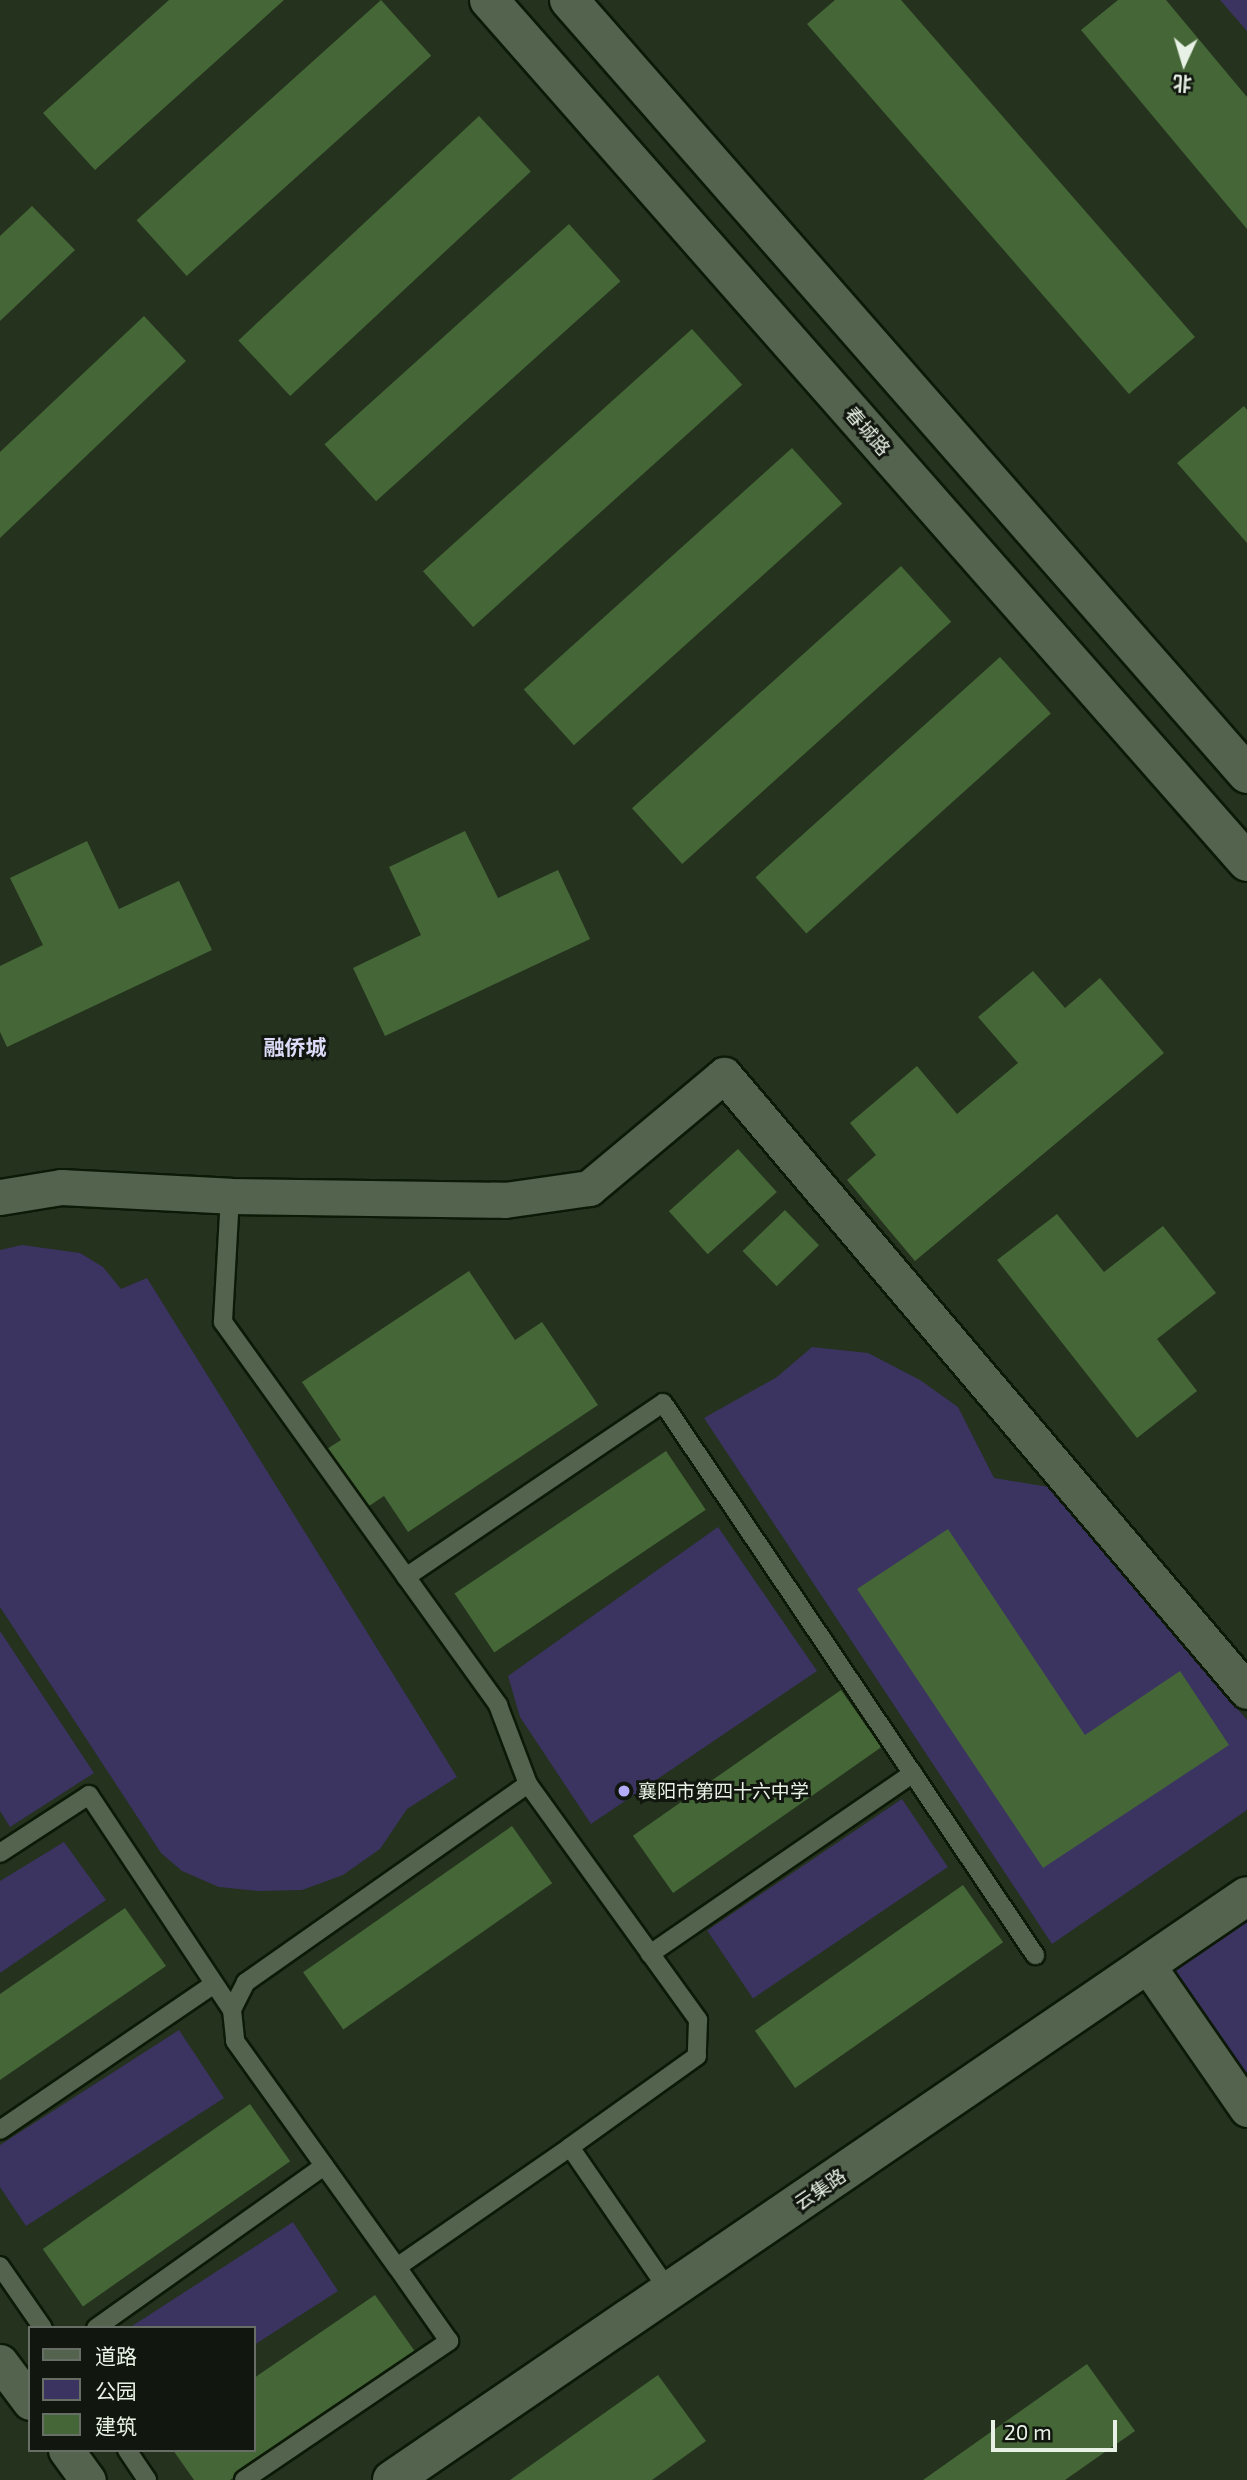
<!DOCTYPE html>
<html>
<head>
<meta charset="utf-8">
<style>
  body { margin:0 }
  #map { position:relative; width:1247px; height:2480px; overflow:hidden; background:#24321e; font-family:"Exo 2","Noto Sans SC",sans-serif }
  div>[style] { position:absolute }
  .green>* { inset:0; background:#3b3360; transform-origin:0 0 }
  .building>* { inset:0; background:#456737; transform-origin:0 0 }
  .roads { filter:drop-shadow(2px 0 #0c1907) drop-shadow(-2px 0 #0c1907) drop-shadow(0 2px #0c1907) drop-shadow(0 -2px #0c1907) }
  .service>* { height:18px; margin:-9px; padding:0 9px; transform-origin:9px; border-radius:9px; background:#53634d }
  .minor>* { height:35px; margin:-17.5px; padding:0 17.5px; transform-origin:17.5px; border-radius:17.5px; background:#53634d }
  .tertiary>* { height:38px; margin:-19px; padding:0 19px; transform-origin:19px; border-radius:19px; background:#53634d }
  .dots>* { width:19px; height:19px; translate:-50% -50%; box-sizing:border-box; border:4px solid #11170f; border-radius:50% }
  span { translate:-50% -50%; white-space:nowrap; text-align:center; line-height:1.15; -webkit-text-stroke:6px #11170f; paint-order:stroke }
  .street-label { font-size:19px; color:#e8f1e5 }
  .poi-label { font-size:19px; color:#e8f1e5 }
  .left { translate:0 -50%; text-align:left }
  .neighbourhood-label { font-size:21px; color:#dddbf8; font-weight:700 }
  .legend { position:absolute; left:28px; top:2326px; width:228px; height:126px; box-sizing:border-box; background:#11170f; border:2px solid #676e65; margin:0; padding:9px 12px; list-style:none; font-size:21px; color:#e8f1e5 }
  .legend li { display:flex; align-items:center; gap:14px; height:35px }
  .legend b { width:35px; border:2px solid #676e65 }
  .north { position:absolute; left:1149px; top:28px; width:70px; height:70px; -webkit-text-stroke:5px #11170f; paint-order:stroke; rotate:184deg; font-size:19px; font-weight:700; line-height:28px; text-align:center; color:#e8f1e5 }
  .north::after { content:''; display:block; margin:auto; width:24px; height:32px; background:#e8f1e5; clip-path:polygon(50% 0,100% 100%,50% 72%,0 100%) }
  .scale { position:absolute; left:991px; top:2420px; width:126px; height:32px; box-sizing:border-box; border:4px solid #e8f1e5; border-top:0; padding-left:9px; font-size:21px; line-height:24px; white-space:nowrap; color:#e8f1e5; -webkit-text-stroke:5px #11170f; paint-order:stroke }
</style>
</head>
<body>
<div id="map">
  <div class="green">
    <i style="clip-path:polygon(1220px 0,1247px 0,1247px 31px)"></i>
    <i style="clip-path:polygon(22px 1245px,80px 1253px,103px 1267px,121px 1289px,147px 1278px,457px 1777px,407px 1809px,380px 1849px,343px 1875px,302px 1890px,259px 1891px,219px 1887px,182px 1871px,161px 1853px,0 1607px,0 1250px)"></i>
    <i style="clip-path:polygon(812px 1347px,868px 1353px,920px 1380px,958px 1407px,994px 1478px,1049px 1487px,1247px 1720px,1247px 1810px,1052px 1944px,704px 1418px,777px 1377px)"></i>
    <i style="clip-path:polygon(718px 1527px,817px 1671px,591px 1824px,520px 1717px,508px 1676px)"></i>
    <i style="clip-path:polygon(0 1631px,94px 1773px,10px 1827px,0 1811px)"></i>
    <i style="left:902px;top:1799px;width:82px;height:235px;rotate:56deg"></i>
    <i style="clip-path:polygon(64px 1842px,106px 1900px,0 1973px,0 1881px)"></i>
    <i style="clip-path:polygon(1247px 1896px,1247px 2109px,1148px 1966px)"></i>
    <i style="clip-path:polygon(179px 2030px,224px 2098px,26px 2226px,0 2187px,0 2145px)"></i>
    <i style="clip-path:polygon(293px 2222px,338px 2291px,254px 2345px,254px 2328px,129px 2328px)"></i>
  </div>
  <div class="building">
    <i style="clip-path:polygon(169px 0,284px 0,95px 170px,43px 113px)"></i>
    <i style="left:381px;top:0;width:75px;height:329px;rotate:48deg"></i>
    <i style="clip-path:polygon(835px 0,901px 0,1195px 337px,1129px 394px,807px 24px)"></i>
    <i style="clip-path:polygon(1118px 0,1166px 0,1247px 97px,1247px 229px,1081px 30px)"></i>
    <i style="left:479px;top:116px;width:76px;height:329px;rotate:47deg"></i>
    <i style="clip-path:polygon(32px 206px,75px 250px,0 321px,0 236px)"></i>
    <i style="left:569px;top:224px;width:77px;height:329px;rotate:48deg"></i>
    <i style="clip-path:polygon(144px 316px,186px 361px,0 538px,0 452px)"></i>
    <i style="left:692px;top:329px;width:75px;height:362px;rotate:48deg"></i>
    <i style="clip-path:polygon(1244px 406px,1247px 410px,1247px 543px,1177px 463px)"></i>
    <i style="left:792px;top:448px;width:75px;height:361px;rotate:48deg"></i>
    <i style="left:901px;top:566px;width:75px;height:362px;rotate:48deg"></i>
    <i style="left:1000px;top:657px;width:76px;height:329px;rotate:48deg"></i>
    <i style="clip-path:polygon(465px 831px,498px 898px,558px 870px,590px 939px,385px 1036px,353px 968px,421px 935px,389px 867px)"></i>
    <i style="clip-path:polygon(87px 841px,119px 909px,179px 881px,212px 950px,7px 1047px,0 1032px,0 966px,43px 945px,10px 878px)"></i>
    <i style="clip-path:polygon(1033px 971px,1065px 1008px,1100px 978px,1164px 1053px,915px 1261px,847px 1180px,876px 1155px,850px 1123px,917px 1066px,957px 1114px,1018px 1063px,978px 1017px)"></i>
    <i style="left:738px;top:1149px;width:58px;height:93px;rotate:48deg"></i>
    <i style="left:785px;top:1210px;width:49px;height:59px;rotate:46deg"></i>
    <i style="clip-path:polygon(1057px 1214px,1104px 1272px,1163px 1226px,1216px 1293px,1157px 1339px,1197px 1391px,1137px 1438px,997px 1260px)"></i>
    <i style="clip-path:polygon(469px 1271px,515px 1340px,542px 1322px,598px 1405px,408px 1532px,384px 1496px,366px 1508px,327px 1449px,341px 1440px,302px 1382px)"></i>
    <i style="left:666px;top:1451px;width:71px;height:255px;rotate:56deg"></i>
    <i style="clip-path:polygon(948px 1529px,1085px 1735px,1180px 1671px,1229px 1745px,1043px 1868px,857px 1589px)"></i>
    <i style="left:841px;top:1690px;width:70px;height:254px;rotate:55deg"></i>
    <i style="left:512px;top:1826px;width:70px;height:255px;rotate:55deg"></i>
    <i style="left:963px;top:1885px;width:70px;height:254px;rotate:55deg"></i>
    <i style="clip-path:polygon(125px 1908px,166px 1966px,0 2080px,0 1994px)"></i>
    <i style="left:250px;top:2104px;width:70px;height:253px;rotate:55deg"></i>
    <i style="clip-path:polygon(375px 2295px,416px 2353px,230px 2480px,194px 2480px,173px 2450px,254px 2450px,254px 2378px)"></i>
    <i style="clip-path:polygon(1087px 2364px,1135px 2431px,1065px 2480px,923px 2480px)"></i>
    <i style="clip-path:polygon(658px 2375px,706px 2441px,652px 2480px,510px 2480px)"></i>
  </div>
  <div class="roads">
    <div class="service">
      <i style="left:230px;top:1196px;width:126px;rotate:93.2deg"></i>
      <i style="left:223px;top:1322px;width:472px;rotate:54.3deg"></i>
      <i style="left:498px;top:1705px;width:85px;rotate:69.2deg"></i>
      <i style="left:528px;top:1784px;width:345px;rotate:144.9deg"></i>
      <i style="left:246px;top:1982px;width:31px;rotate:117deg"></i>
      <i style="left:232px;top:2010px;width:31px;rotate:84deg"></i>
      <i style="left:235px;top:2041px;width:278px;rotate:54.4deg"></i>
      <i style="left:397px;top:2267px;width:211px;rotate:-34.7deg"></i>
      <i style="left:570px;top:2147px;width:175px;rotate:55.5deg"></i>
      <i style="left:406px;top:1577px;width:310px;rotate:-34.1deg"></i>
      <i style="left:663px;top:1403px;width:666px;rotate:56.02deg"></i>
      <i style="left:528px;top:1784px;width:291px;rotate:54.2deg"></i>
      <i style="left:698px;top:2020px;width:36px;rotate:92deg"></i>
      <i style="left:697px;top:2056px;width:156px;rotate:144.4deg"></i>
      <i style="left:0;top:1853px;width:106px;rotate:-33.1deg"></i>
      <i style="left:89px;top:1795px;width:258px;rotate:56.4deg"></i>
      <i style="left:650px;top:1954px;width:319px;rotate:-34.5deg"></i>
      <i style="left:0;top:2130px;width:259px;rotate:-34.3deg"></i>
      <i style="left:0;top:2266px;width:75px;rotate:55.3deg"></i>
      <i style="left:96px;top:2328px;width:280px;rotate:-35.4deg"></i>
      <i style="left:127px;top:2450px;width:36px;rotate:56deg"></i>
      <i style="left:244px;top:2480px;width:248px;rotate:-34.1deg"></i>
      <i style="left:449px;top:2341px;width:90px;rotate:-125.1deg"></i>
    </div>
    <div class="minor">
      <i style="left:0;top:1197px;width:62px;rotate:-9.3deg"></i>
      <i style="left:61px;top:1187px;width:169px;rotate:3deg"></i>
      <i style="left:230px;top:1196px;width:275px;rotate:0.8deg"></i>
      <i style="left:505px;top:1200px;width:85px;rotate:-8.1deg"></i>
      <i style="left:589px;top:1188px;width:176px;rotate:-39.9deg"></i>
      <i style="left:724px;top:1075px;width:808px;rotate:49.67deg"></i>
      <i style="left:1148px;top:1966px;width:174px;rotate:55.3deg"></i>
      <i style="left:0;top:2362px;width:50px;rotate:53.1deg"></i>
      <i style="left:66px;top:2450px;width:37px;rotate:54deg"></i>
    </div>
    <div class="tertiary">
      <i style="left:489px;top:0;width:1148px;rotate:48.67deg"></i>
      <i style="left:569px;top:0;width:1029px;rotate:48.78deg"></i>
      <i style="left:392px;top:2480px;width:1035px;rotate:-34.33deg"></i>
    </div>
  </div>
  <div class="dots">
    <i style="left:624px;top:1791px;background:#b5acf8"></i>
  </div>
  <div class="street-label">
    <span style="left:868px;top:431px;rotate:49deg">春城路</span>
    <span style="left:820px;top:2189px;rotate:-34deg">云集路</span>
  </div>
  <div class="poi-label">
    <span class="left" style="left:638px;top:1791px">襄阳市第四十六中学</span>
  </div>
  <div class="neighbourhood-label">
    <span style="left:295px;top:1047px">融侨城</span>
  </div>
  <ul class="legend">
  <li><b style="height:9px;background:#53634d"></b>道路</li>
  <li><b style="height:19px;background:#3b3360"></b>公园</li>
  <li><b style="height:19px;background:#456737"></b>建筑</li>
  </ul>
  <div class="north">北</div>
  <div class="scale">20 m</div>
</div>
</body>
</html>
